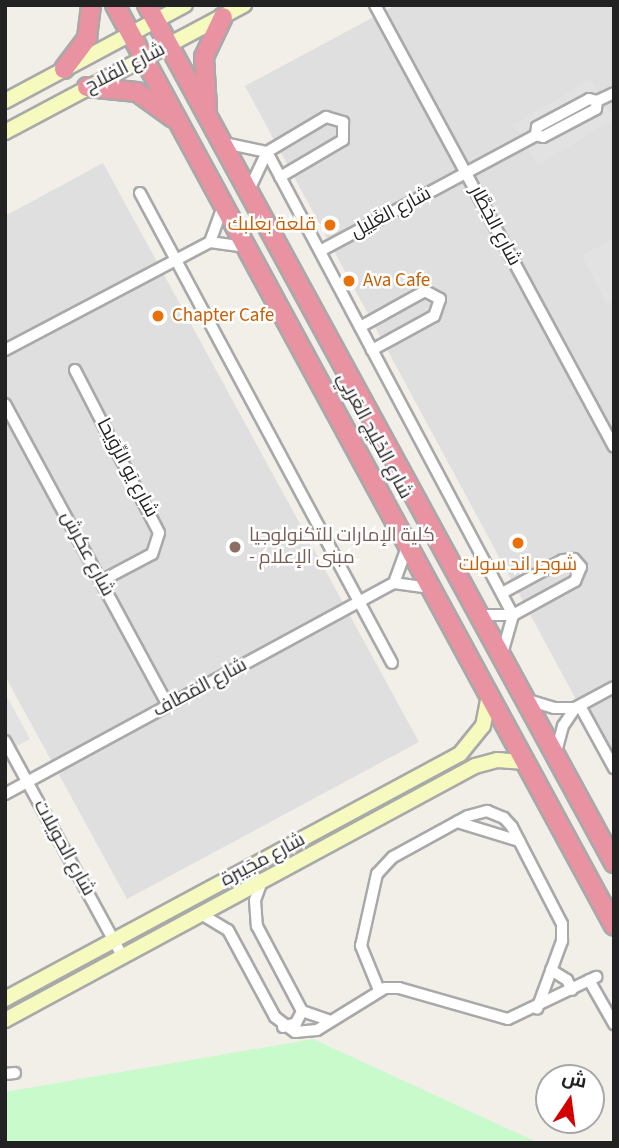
<!DOCTYPE html>
<html>
<head>
<meta charset="utf-8">
<style>
  body { margin:0 }
  #map { position:relative; width:619px; height:1148px; overflow:hidden; background:#f2efe9; font-family:"Source Sans 3",Cairo,sans-serif }
  div>[style] { position:absolute }
  .residential>* { inset:0; background:#e0dfdf }
  .park>* { inset:0; background:#c8facc }
  .parking>* { inset:0; background:#e2e2e2; transform-origin:0 0 }
  .roads { filter:drop-shadow(2px 0 #a9a9a9) drop-shadow(-2px 0 #a9a9a9) drop-shadow(0 2px #a9a9a9) drop-shadow(0 -2px #a9a9a9) }
  .street>* { height:10px; margin:-5px; padding:0 5px; transform-origin:5px; border-radius:5px; background:#fff }
  .secondary>* { height:14px; margin:-7px; padding:0 7px; transform-origin:7px; border-radius:7px; background:#f7fabf }
  .highway>* { height:18px; margin:-9px; padding:0 9px; transform-origin:9px; border-radius:9px; background:#e892a2 }
  .dots>* { width:19px; height:19px; translate:-50% -50%; box-sizing:border-box; border:4px solid #fff; border-radius:50% }
  span { translate:-50% -50%; white-space:nowrap; text-align:center; line-height:1.15; -webkit-text-stroke:5px #fff; paint-order:stroke }
  .street-label { font-size:19px; color:#222 }
  .food-label { font-size:19px; color:#c56008 }
  .right { translate:-100% -50%; text-align:right }
  .left { translate:0 -50%; text-align:left }
  .education-label { font-size:19px; color:#785e54 }
  .frame { position:absolute; inset:0; border:7px solid #222; pointer-events:none }
  .north { position:absolute; left:535px; top:1064px; width:70px; height:70px; box-sizing:border-box; background:#fff; border:2px solid #a7a7a7; border-radius:50%; rotate:13deg; font-size:19px; font-weight:700; line-height:28px; text-align:center; color:#222 }
  .north::after { content:''; display:block; margin:auto; width:24px; height:32px; background:#d40000; clip-path:polygon(50% 0,100% 100%,50% 72%,0 100%) }
</style>
</head>
<body>
<div id="map">
  <div class="residential">
    <i style="clip-path:polygon(396px 5px,614px 5px,614px 770px,245px 86px)"></i>
    <i style="clip-path:polygon(103px 163px,419px 742px,127px 899px,5px 676px,5px 216px)"></i>
  </div>
  <div class="park">
    <i style="clip-path:polygon(313px 1039px,539px 1143px,5px 1143px,5px 1092px)"></i>
  </div>
  <div class="parking">
    <i style="left:590px;top:79px;width:47px;height:89px;rotate:59deg"></i>
    <i style="clip-path:polygon(614px 238px,614px 300px,607px 304px,582px 255px)"></i>
    <i style="clip-path:polygon(5px 693px,30px 739px,5px 752px)"></i>
  </div>
  <div class="roads">
    <div class="street">
      <i style="left:375px;top:5px;width:502px;rotate:61.6deg"></i>
      <i style="left:589px;top:99px;width:8px;rotate:14deg"></i>
      <i style="left:597px;top:101px;width:8px;rotate:97deg"></i>
      <i style="left:596px;top:109px;width:60px;rotate:152.2deg"></i>
      <i style="left:543px;top:137px;width:7px;rotate:-164deg"></i>
      <i style="left:536px;top:135px;width:8px;rotate:-83deg"></i>
      <i style="left:537px;top:127px;width:59px;rotate:-28.3deg"></i>
      <i style="left:597px;top:101px;width:19px;rotate:-25deg"></i>
      <i style="left:224px;top:143px;width:44px;rotate:11.8deg"></i>
      <i style="left:267px;top:152px;width:524px;rotate:62.02deg"></i>
      <i style="left:249px;top:190px;width:42px;rotate:-64.7deg"></i>
      <i style="left:267px;top:152px;width:69px;rotate:-30.7deg"></i>
      <i style="left:326px;top:117px;width:18px;rotate:16deg"></i>
      <i style="left:343px;top:122px;width:18px;rotate:90deg"></i>
      <i style="left:343px;top:140px;width:73px;rotate:149.6deg"></i>
      <i style="left:140px;top:193px;width:533px;rotate:61.8deg"></i>
      <i style="left:210px;top:242px;width:37px;rotate:-70deg"></i>
      <i style="left:320px;top:251px;width:245px;rotate:-28.2deg"></i>
      <i style="left:360px;top:327px;width:74px;rotate:-29deg"></i>
      <i style="left:425px;top:291px;width:17px;rotate:28deg"></i>
      <i style="left:440px;top:299px;width:18px;rotate:109deg"></i>
      <i style="left:434px;top:316px;width:71px;rotate:151.3deg"></i>
      <i style="left:5px;top:350px;width:232px;rotate:-27.8deg"></i>
      <i style="left:210px;top:242px;width:37px;rotate:8deg"></i>
      <i style="left:75px;top:370px;width:183px;rotate:62.7deg"></i>
      <i style="left:159px;top:533px;width:22px;rotate:108deg"></i>
      <i style="left:152px;top:554px;width:58px;rotate:152.1deg"></i>
      <i style="left:5px;top:404px;width:342px;rotate:61.6deg"></i>
      <i style="left:394px;top:583px;width:37px;rotate:-70deg"></i>
      <i style="left:479px;top:615px;width:34px"></i>
      <i style="left:513px;top:615px;width:71px;rotate:-28.7deg"></i>
      <i style="left:575px;top:581px;width:15px;rotate:-67deg"></i>
      <i style="left:581px;top:567px;width:11px;rotate:-131deg"></i>
      <i style="left:574px;top:559px;width:11px;rotate:175deg"></i>
      <i style="left:563px;top:560px;width:69px;rotate:151.6deg"></i>
      <i style="left:502px;top:654px;width:41px;rotate:-74.2deg"></i>
      <i style="left:528px;top:700px;width:27px;rotate:17deg"></i>
      <i style="left:554px;top:708px;width:21px"></i>
      <i style="left:580px;top:706px;width:71px;rotate:61.3deg"></i>
      <i style="left:5px;top:741px;width:245px;rotate:61.4deg"></i>
      <i style="left:556px;top:752px;width:27px;rotate:-75deg"></i>
      <i style="left:563px;top:726px;width:22px;rotate:-56deg"></i>
      <i style="left:575px;top:708px;width:44px;rotate:-28.3deg"></i>
      <i style="left:5px;top:794px;width:443px;rotate:-28.5deg"></i>
      <i style="left:394px;top:583px;width:37px;rotate:8deg"></i>
      <i style="left:457px;top:822px;width:65px;rotate:17deg"></i>
      <i style="left:262px;top:881px;width:20px;rotate:110deg"></i>
      <i style="left:255px;top:900px;width:26px;rotate:86deg"></i>
      <i style="left:257px;top:926px;width:96px;rotate:62.1deg"></i>
      <i style="left:302px;top:1011px;width:28px;rotate:19deg"></i>
      <i style="left:201px;top:914px;width:31px;rotate:31deg"></i>
      <i style="left:228px;top:930px;width:99px;rotate:61.6deg"></i>
      <i style="left:275px;top:1017px;width:25px;rotate:37deg"></i>
      <i style="left:295px;top:1032px;width:22px;rotate:-5deg"></i>
      <i style="left:317px;top:1030px;width:80px;rotate:-31.7deg"></i>
      <i style="left:385px;top:988px;width:14px"></i>
      <i style="left:399px;top:988px;width:113px;rotate:15.9deg"></i>
      <i style="left:508px;top:1019px;width:98px;rotate:-25.5deg"></i>
      <i style="left:551px;top:970px;width:19px;rotate:32deg"></i>
      <i style="left:567px;top:980px;width:11px;rotate:63deg"></i>
      <i style="left:589px;top:980px;width:51px;rotate:60.4deg"></i>
      <i style="left:379px;top:990px;width:48px;rotate:-112.2deg"></i>
      <i style="left:361px;top:946px;width:74px;rotate:-77.5deg"></i>
      <i style="left:377px;top:874px;width:23px;rotate:-47deg"></i>
      <i style="left:393px;top:857px;width:85px;rotate:-28.7deg"></i>
      <i style="left:468px;top:816px;width:20px;rotate:-15deg"></i>
      <i style="left:487px;top:811px;width:18px;rotate:22deg"></i>
      <i style="left:504px;top:818px;width:12px;rotate:48deg"></i>
      <i style="left:512px;top:827px;width:109px;rotate:62.7deg"></i>
      <i style="left:562px;top:924px;width:17px;rotate:90deg"></i>
      <i style="left:562px;top:941px;width:72px;rotate:110.2deg"></i>
      <i style="left:283px;top:1027px;width:14px;rotate:-17deg"></i>
      <i style="left:296px;top:1023px;width:13px;rotate:-63deg"></i>
      <i style="left:5px;top:1074px;width:10px;rotate:-6deg"></i>
    </div>
    <div class="secondary">
      <i style="left:5px;top:101px;width:204px;rotate:-28.1deg"></i>
      <i style="left:5px;top:132px;width:271px;rotate:-28deg"></i>
      <i style="left:5px;top:999px;width:517px;rotate:-28.3deg"></i>
      <i style="left:460px;top:754px;width:36px;rotate:-51deg"></i>
      <i style="left:483px;top:726px;width:32px;rotate:-79deg"></i>
      <i style="left:5px;top:1020px;width:534px;rotate:-28.39deg"></i>
      <i style="left:475px;top:766px;width:23px;rotate:-15deg"></i>
      <i style="left:497px;top:760px;width:29px;rotate:4deg"></i>
    </div>
    <div class="highway">
      <i style="left:115px;top:5px;width:1047px;rotate:61.55deg"></i>
      <i style="left:147px;top:5px;width:977px;rotate:61.44deg"></i>
      <i style="left:64px;top:69px;width:39px;rotate:-53deg"></i>
      <i style="left:87px;top:38px;width:33px;rotate:-83deg"></i>
      <i style="left:87px;top:87px;width:50px;rotate:5.7deg"></i>
      <i style="left:137px;top:92px;width:44px;rotate:35.8deg"></i>
      <i style="left:207px;top:108px;width:51px;rotate:-93.4deg"></i>
      <i style="left:204px;top:57px;width:44px;rotate:-64.6deg"></i>
    </div>
  </div>
  <div class="dots">
    <i style="left:330px;top:225px;background:#e8710a"></i>
    <i style="left:349px;top:281px;background:#e8710a"></i>
    <i style="left:158px;top:316px;background:#e8710a"></i>
    <i style="left:518px;top:543px;background:#e8710a"></i>
    <i style="left:235px;top:547px;background:#8d6e63"></i>
  </div>
  <div class="street-label">
    <span style="left:125px;top:68px;rotate:-27deg">شارع الفلاح</span>
    <span style="left:391px;top:213px;rotate:-28deg">شارع الغَلِيل</span>
    <span style="left:495px;top:226px;rotate:62deg">شارع الخِطَّار</span>
    <span style="left:374px;top:436px;rotate:62deg">شارع الخَلِيج العَربِي</span>
    <span style="left:127px;top:468px;rotate:62deg">شارع يَو الرِّوَيحا</span>
    <span style="left:87px;top:554px;rotate:62deg">شارع عكرش</span>
    <span style="left:200px;top:688px;rotate:-28deg">شارع المَطاف</span>
    <span style="left:64px;top:848px;rotate:61deg">شارع الحويلات</span>
    <span style="left:263px;top:860px;rotate:-28deg">شارع مجَيبرة</span>
  </div>
  <div class="food-label">
    <span class="right" style="left:316px;top:225px">قلعة بعلبك</span>
    <span class="left" style="left:363px;top:281px">Ava Cafe</span>
    <span class="left" style="left:172px;top:316px">Chapter Cafe</span>
    <span style="left:518px;top:565px">شوجر اند سولت</span>
  </div>
  <div class="education-label">
    <span class="left" style="left:249px;top:547px">كلية الإمارات للتكنولوجيا<br>- مبنى الإعلام</span>
  </div>
  <div class="frame"></div>
  <div class="north">ش</div>
</div>
</body>
</html>
